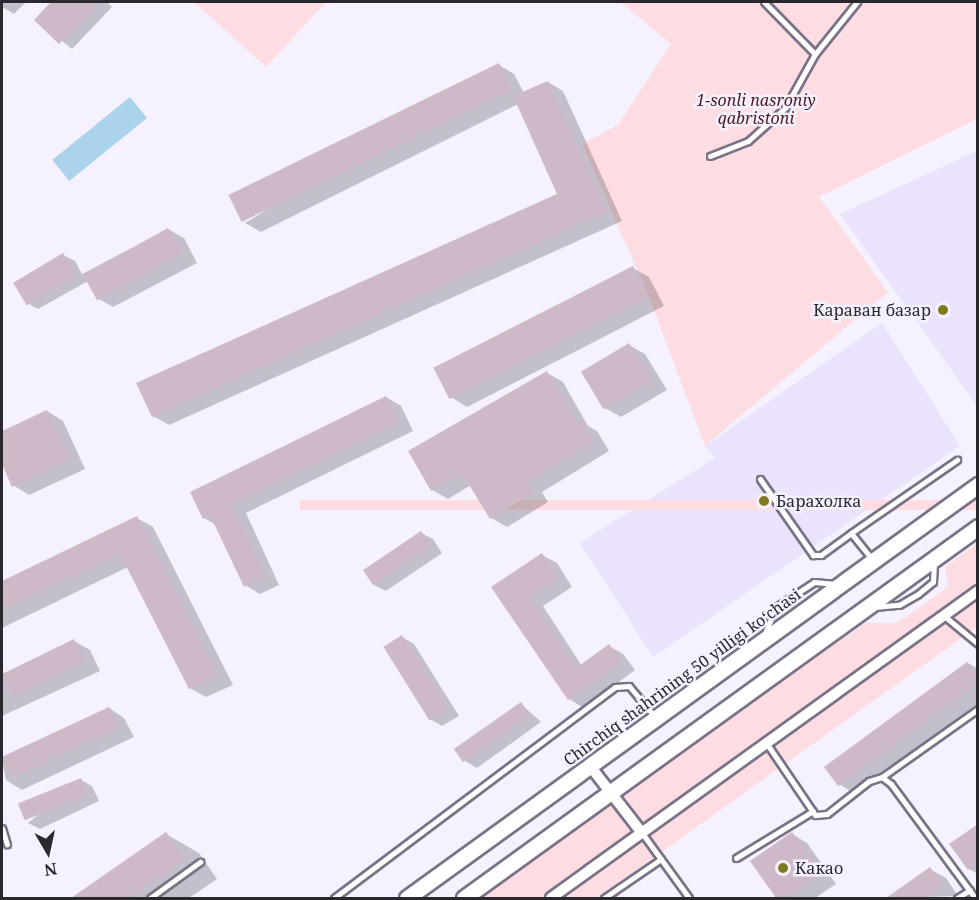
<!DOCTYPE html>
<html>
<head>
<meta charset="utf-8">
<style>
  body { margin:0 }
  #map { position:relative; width:979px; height:900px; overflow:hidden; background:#f5f1fe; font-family:"Noto Serif",serif }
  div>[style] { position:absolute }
  .built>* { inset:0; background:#ebe3fb }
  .green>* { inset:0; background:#fddde2; transform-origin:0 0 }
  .water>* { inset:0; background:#acd3ec; transform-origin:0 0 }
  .shadow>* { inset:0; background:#0003 }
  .building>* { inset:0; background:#cdb9c8; transform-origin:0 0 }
  .roads { filter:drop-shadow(2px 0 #7a7387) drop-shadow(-2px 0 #7a7387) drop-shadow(0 2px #7a7387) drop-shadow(0 -2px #7a7387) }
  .service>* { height:5px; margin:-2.5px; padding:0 2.5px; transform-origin:2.5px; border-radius:2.5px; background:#fff }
  .minor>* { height:10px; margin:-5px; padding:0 5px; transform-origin:5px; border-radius:5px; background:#fff }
  .secondary>* { height:15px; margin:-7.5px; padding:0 7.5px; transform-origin:7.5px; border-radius:7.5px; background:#fff }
  .dots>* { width:16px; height:16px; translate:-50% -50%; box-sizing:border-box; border:3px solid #f5f1fe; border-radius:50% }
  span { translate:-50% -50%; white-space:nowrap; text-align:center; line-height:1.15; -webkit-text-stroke:5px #f5f1fe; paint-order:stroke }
  .park-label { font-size:16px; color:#501827; font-style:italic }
  .poi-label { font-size:16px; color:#2a272f }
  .right { translate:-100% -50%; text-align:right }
  .left { translate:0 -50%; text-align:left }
  .street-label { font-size:16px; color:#2a272f }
  .frame { position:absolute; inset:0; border:3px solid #2a272f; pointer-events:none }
  .north { position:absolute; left:18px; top:822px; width:60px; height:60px; -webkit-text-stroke:4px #f5f1fe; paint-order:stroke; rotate:171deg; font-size:16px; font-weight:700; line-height:24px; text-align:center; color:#2a272f }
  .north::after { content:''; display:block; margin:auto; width:21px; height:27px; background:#2a272f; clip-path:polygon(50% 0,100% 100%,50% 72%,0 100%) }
</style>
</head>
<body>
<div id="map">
  <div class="built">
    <i style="clip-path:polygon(977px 151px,977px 406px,840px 214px)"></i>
    <i style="clip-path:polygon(882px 323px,960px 446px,653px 657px,580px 543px,715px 458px,705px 446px)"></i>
  </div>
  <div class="green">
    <i style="clip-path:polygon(194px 2px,326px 2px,266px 67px)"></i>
    <i style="clip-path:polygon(620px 2px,977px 2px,977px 119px,819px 197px,888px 292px,705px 446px,649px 297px,582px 144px,618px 125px,671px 44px)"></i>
    <i style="left:977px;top:500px;width:10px;height:677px;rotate:90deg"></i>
    <i style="clip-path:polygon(977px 543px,977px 627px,597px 898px,475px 898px,865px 623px,896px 623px,905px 618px,948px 587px,945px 567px)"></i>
  </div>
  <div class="water">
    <i style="left:130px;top:97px;width:27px;height:100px;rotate:51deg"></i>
  </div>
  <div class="shadow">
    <i style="clip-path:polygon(2px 2px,26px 2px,14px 14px,2px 7px)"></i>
    <i style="clip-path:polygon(53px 2px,107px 2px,112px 7px,72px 49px,36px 20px)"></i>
    <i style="clip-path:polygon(499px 65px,514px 74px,524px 93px,548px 82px,563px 91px,622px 221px,169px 425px,153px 416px,559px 195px,518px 104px,261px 232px,245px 223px)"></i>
    <i style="clip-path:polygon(168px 229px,184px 238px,197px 263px,113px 307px,97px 298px,88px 281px,38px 309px,27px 303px,63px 255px,75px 261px,82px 274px)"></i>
    <i style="clip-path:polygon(633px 268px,649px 277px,664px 306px,467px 407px,451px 397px)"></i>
    <i style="clip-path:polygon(629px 345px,645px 354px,667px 390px,621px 417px,605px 408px)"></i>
    <i style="clip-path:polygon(547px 373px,563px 382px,588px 426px,597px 431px,609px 451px,542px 492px,548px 502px,507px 527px,491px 518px,471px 485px,448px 499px,432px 490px)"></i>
    <i style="clip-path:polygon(386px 397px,401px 406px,413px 431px,246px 513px,279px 585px,260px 594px,245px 585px,216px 525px,204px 518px)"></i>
    <i style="clip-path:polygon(47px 411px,63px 421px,85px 469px,29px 495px,13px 485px,2px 461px,2px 432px)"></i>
    <i style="clip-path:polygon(137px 518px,153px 527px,233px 685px,206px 697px,190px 688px,128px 567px,2px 628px,2px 583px)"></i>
    <i style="clip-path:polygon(421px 533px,433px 539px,442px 553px,386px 591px,374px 585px)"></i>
    <i style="clip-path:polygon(542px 555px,557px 563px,572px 587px,543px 606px,582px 666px,609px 646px,623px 654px,635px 670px,584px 708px,569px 699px,493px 587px)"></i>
    <i style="clip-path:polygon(402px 637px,414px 644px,459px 716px,442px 726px,430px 719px)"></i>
    <i style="clip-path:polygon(74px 641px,90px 650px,100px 671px,2px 716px,2px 674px)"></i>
    <i style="clip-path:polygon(968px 663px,978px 669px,978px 704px,855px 794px,839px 784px)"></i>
    <i style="clip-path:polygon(521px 704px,541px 722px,477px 768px,465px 761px)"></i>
    <i style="clip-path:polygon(109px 708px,124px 718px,134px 737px,22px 790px,6px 780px,2px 759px)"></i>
    <i style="clip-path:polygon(81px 780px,92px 786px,99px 801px,40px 829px,28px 823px)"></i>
    <i style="clip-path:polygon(978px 826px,978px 874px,969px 869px)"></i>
    <i style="clip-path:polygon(166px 834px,199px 853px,217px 879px,189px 898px,74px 898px)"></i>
    <i style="clip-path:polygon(792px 834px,807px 843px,836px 884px,815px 898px,778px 898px,752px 861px)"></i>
    <i style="clip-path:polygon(930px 869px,946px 878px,958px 896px,889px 898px)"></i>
  </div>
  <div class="building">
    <i style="clip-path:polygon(51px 2px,100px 2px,59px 44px,34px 20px)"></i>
    <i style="left:499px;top:63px;width:30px;height:301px;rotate:64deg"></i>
    <i style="clip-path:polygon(548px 81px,607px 212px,152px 417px,136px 383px,557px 194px,513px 96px)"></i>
    <i style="left:168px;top:228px;width:29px;height:97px;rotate:61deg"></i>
    <i style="left:63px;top:253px;width:26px;height:58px;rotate:59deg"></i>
    <i style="left:633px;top:266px;width:35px;height:224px;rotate:63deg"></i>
    <i style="left:629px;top:343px;width:44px;height:56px;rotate:59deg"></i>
    <i style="clip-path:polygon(547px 371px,577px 423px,581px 420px,594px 442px,527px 483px,533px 493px,490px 519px,462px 473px,431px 491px,408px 451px)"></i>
    <i style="clip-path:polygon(386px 396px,399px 422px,232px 505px,265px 577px,244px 587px,210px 515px,203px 519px,190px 492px)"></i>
    <i style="clip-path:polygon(47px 410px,70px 460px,12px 487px,2px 464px,2px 431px)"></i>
    <i style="clip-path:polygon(137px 516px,218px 676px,189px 689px,120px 554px,2px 611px,2px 581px)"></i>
    <i style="left:421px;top:531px;width:18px;height:70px;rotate:56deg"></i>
    <i style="clip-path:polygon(542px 553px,559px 578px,529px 597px,576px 668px,609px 644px,622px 662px,568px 700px,491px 587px)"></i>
    <i style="left:402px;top:635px;width:87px;height:22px;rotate:58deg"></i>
    <i style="left:74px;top:639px;width:25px;height:79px;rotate:64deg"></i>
    <i style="clip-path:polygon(967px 662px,978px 675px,978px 683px,838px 786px,824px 767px)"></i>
    <i style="left:521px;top:702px;width:16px;height:82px;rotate:55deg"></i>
    <i style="left:109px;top:707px;width:23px;height:118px;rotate:65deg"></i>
    <i style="left:81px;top:778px;width:18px;height:68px;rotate:68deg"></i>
    <i style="clip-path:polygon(978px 824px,978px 863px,968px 870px,949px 844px)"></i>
    <i style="clip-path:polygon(166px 832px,185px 859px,129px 898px,71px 898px)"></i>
    <i style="clip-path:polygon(792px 832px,822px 874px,787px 898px,776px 898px,750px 861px)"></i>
    <i style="clip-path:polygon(930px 867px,943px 886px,926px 898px,886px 898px)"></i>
  </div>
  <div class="roads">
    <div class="service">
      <i style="left:815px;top:54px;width:67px;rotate:-51.1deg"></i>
      <i style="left:710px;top:156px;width:41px;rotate:-21.5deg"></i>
      <i style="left:748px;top:141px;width:50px;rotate:-41.7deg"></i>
      <i style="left:785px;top:108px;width:62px;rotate:-60.9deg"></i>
      <i style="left:815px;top:54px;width:73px;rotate:-134.4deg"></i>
      <i style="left:760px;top:479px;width:93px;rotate:55.1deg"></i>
      <i style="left:813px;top:555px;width:8px"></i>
      <i style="left:821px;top:555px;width:37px;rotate:-36deg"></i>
      <i style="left:872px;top:559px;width:33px;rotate:-129deg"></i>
      <i style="left:851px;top:533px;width:129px;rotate:-34.6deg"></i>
      <i style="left:874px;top:607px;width:25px;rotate:-5deg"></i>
      <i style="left:899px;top:605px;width:22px;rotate:-30deg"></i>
      <i style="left:918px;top:594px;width:19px;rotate:-39deg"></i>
      <i style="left:933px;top:582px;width:20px;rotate:-87deg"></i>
      <i style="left:943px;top:615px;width:45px;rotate:39.6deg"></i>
      <i style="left:765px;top:633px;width:28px;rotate:-67deg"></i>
      <i style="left:776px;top:607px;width:45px;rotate:-33.3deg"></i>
      <i style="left:814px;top:582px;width:22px;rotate:5deg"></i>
      <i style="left:767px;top:744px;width:86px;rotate:55.9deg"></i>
      <i style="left:815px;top:815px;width:12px;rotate:-5deg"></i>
      <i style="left:827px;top:814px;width:53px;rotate:-38.2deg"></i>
      <i style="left:869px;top:781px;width:14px;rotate:-17deg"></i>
      <i style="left:882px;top:777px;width:11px;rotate:38deg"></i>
      <i style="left:891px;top:784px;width:142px;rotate:53.6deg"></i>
      <i style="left:882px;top:777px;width:118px;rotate:-35.3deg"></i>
      <i style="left:2px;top:828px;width:17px;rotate:73deg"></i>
      <i style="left:642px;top:833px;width:80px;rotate:54.1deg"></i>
      <i style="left:736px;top:858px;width:90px;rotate:-31.4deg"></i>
      <i style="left:150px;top:898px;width:62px;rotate:-35.8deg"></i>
      <i style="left:334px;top:898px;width:351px;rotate:-36.9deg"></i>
      <i style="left:615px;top:687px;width:14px;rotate:-4deg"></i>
      <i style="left:629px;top:686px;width:39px;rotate:50deg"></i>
      <i style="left:604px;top:898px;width:69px;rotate:-34.4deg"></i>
      <i style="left:957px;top:898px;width:15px;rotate:-32deg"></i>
    </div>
    <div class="minor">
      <i style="left:590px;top:766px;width:85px;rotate:52.2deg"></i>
      <i style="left:551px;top:898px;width:526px;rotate:-35.71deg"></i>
    </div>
    <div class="secondary">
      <i style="left:407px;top:898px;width:705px;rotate:-35.88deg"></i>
      <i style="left:464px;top:898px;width:634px;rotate:-35.82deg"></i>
    </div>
  </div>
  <div class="dots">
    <i style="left:943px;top:310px;background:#7f7a20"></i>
    <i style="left:764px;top:501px;background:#7f7a20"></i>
    <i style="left:783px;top:868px;background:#7f7a20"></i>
  </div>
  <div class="park-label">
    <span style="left:756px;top:109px">1-sonli nasroniy<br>qabristoni</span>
  </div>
  <div class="poi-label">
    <span class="right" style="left:931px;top:310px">Караван базар</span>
    <span class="left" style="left:776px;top:501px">Барахолка</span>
    <span class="left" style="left:795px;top:868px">Какао</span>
  </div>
  <div class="street-label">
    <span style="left:682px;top:677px;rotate:-36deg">Chirchiq shahrining 50 yilligi koʻchasi</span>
  </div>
  <div class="frame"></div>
  <div class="north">N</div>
</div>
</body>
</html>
